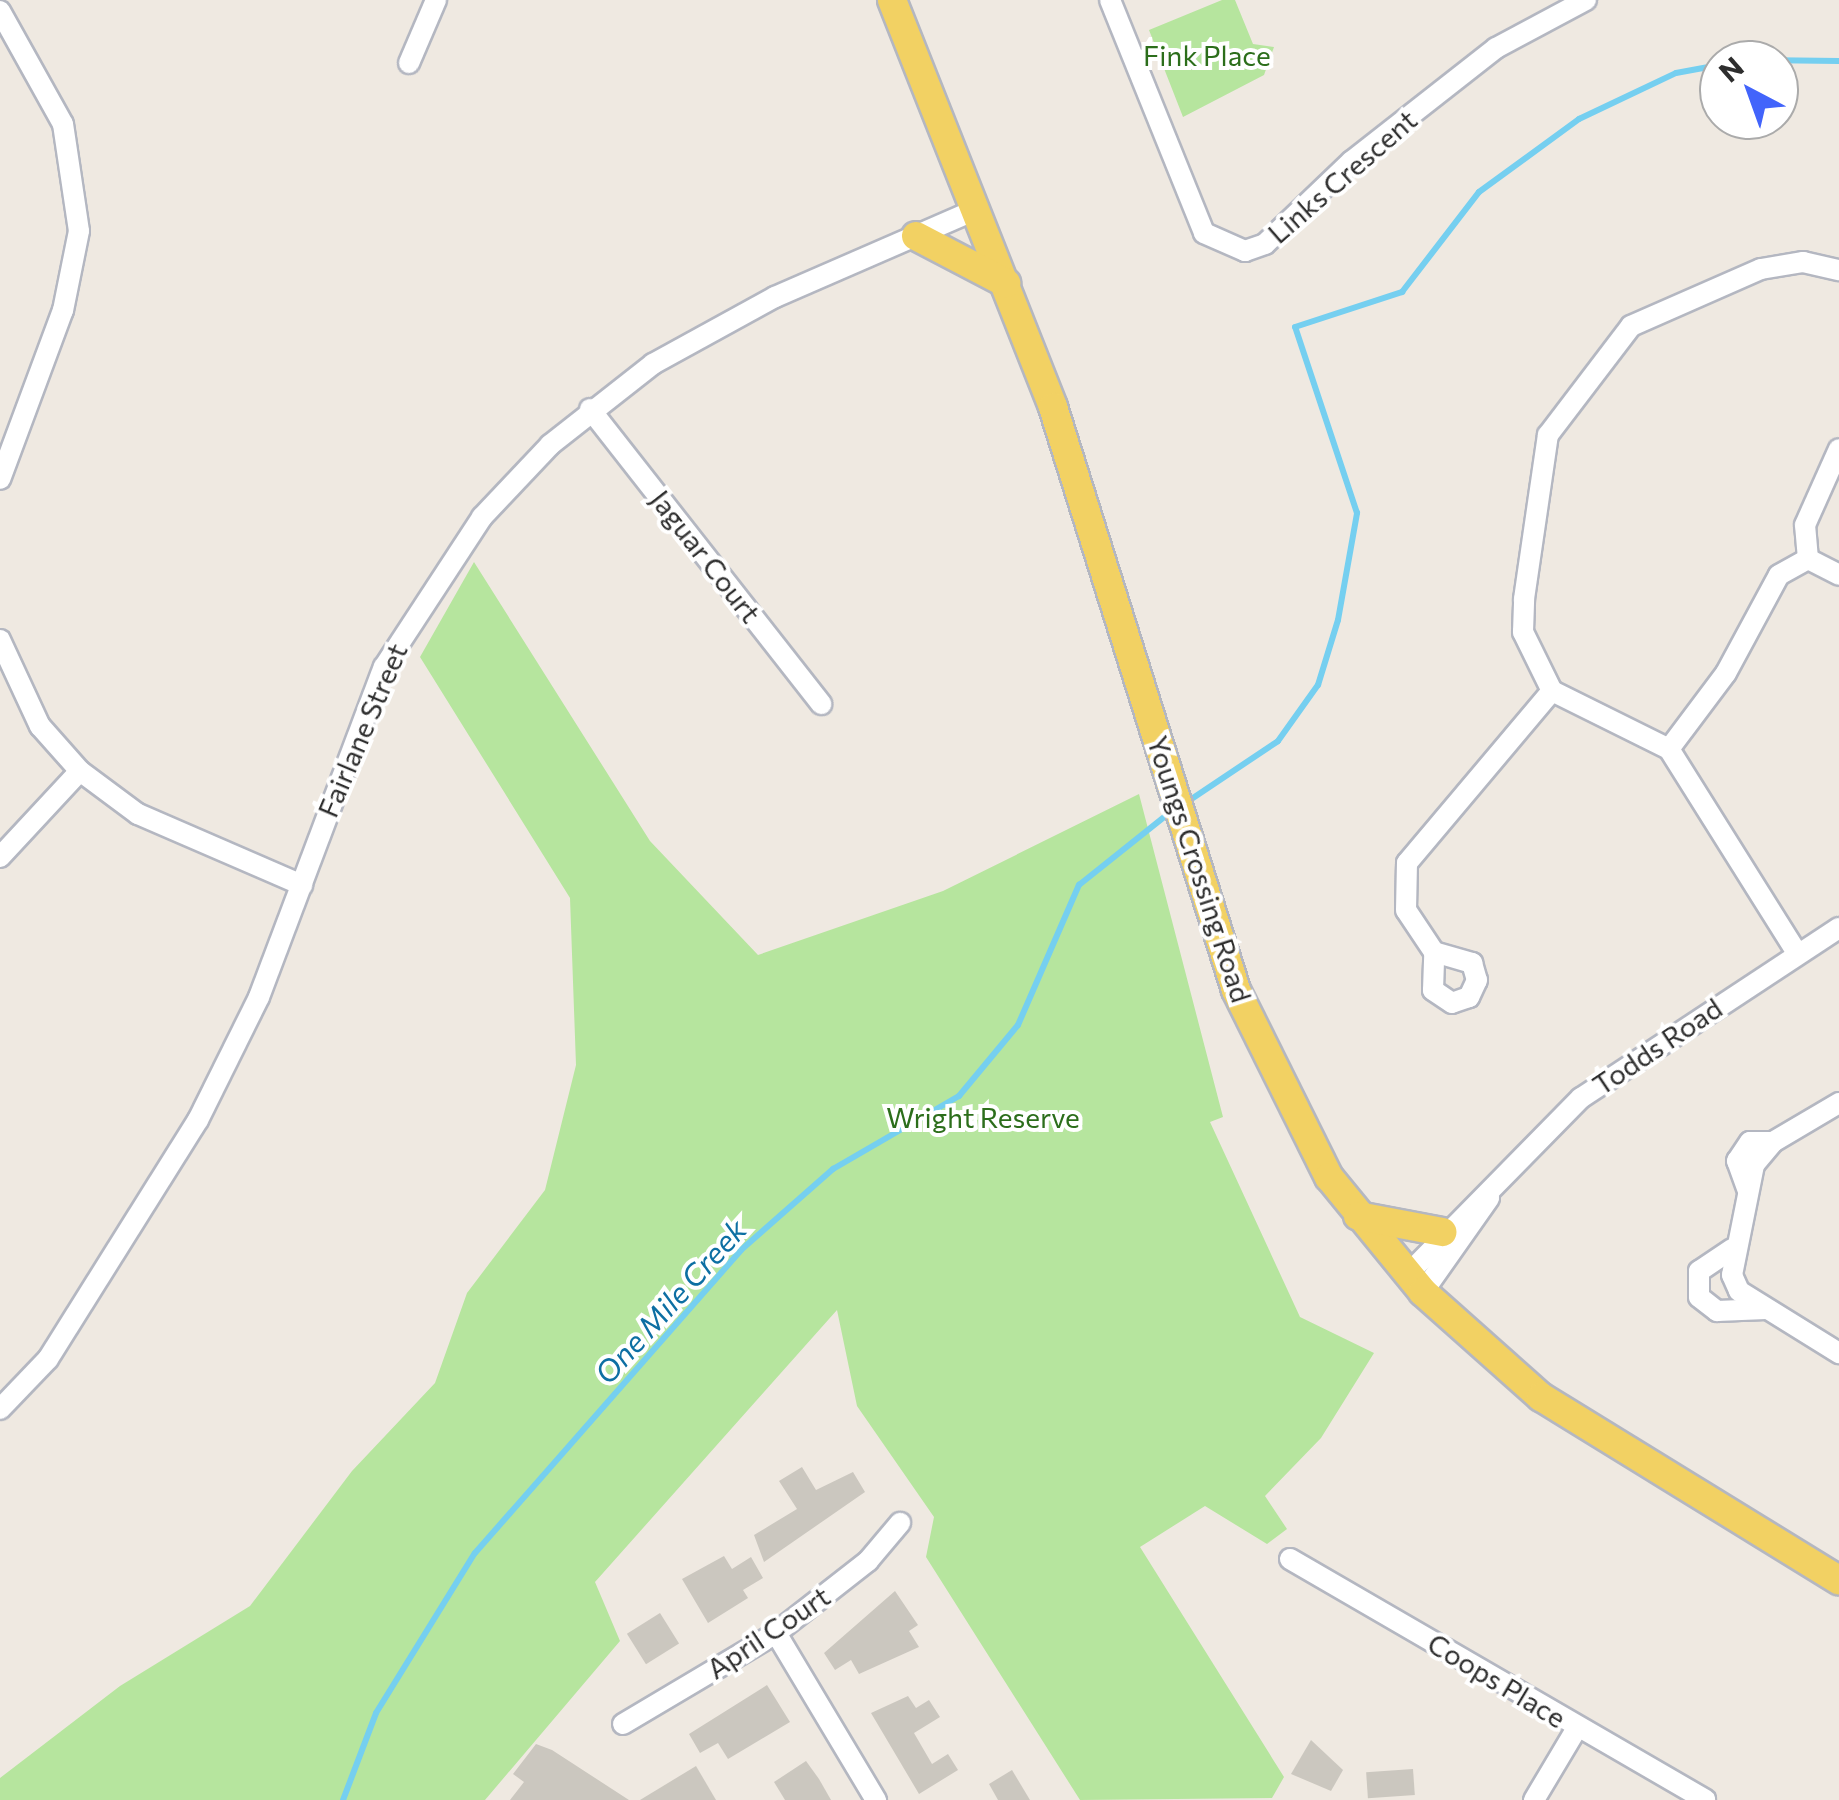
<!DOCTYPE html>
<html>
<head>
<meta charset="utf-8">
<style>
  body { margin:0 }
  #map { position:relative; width:1839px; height:1800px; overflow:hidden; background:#efe9e1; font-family:Commissioner,sans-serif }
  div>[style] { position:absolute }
  .green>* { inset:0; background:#b6e59e }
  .stream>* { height:6px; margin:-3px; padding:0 3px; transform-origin:3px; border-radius:3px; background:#75cff0 }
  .building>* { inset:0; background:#cbc7bf; transform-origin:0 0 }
  .roads { filter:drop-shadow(2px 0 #b4b7c1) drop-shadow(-2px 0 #b4b7c1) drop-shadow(0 2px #b4b7c1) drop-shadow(0 -2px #b4b7c1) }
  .minor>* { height:20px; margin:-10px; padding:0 10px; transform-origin:10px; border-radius:10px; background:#fff }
  .major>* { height:28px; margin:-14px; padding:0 14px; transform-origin:14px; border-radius:14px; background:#f2d163 }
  span { translate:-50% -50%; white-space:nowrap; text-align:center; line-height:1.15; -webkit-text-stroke:8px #fff; paint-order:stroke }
  .park-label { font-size:28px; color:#2c6e1b }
  .street-label { font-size:28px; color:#2e2e2e }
  .water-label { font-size:30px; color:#0d6fa3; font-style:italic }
  .north { position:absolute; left:1699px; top:40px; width:100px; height:100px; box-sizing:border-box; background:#fff; border:2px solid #ababab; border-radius:50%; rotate:319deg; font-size:28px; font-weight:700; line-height:40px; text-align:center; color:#2e2e2e }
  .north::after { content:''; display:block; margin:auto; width:35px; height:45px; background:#4264fb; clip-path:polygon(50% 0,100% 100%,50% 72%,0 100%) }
</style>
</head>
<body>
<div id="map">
  <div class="green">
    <i style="clip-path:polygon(1222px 0,1235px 0,1253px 44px,1274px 47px,1264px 75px,1183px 117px,1149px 30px)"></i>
    <i style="clip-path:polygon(474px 562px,650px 841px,758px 955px,943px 891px,1139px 794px,1223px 1117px,1210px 1122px,1300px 1317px,1374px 1353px,1321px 1438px,1265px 1496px,1287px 1529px,1267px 1544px,1205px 1506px,1140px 1547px,1284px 1777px,1272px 1798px,1080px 1800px,926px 1557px,934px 1517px,857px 1406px,837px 1310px,595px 1582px,620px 1641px,485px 1800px,0 1800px,0 1778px,120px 1686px,250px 1606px,352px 1471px,435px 1383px,467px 1293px,545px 1190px,576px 1065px,570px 898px,420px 657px)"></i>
  </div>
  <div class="stream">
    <i style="left:1747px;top:60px;width:92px;rotate:0.6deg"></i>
    <i style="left:1184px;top:804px;width:113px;rotate:-33.8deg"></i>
    <i style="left:1278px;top:741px;width:69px;rotate:-54.5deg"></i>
    <i style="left:1318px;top:685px;width:68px;rotate:-72.9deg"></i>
    <i style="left:1338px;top:620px;width:109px;rotate:-79.9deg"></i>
    <i style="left:1357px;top:513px;width:196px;rotate:-108.4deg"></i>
    <i style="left:1295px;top:327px;width:113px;rotate:-18.1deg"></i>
    <i style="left:1402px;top:292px;width:126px;rotate:-52.4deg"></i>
    <i style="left:1479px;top:192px;width:124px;rotate:-36.1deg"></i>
    <i style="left:1579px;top:119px;width:107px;rotate:-25.4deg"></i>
    <i style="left:1676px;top:73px;width:44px;rotate:-10.5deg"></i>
    <i style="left:343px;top:1800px;width:93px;rotate:-69.2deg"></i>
    <i style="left:376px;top:1713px;width:188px;rotate:-58.3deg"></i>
    <i style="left:475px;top:1553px;width:403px;rotate:-48.7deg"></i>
    <i style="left:741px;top:1250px;width:123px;rotate:-41.4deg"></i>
    <i style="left:833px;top:1169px;width:146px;rotate:-30.1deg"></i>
    <i style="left:959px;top:1096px;width:92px;rotate:-50.3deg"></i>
    <i style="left:1018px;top:1025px;width:153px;rotate:-66.5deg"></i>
    <i style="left:1079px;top:885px;width:120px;rotate:-38.6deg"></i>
  </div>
  <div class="building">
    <i style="clip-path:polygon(802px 1467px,816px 1490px,853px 1472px,865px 1492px,764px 1562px,754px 1535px,797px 1509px,779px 1481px)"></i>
    <i style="clip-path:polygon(724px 1556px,732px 1569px,751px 1557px,763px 1578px,743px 1590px,748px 1598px,708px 1623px,682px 1579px)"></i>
    <i style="clip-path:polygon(895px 1591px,918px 1625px,909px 1631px,919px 1647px,859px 1674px,851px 1660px,835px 1670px,824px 1653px)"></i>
    <i style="left:660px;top:1613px;width:36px;height:39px;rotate:58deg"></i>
    <i style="clip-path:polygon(767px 1685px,790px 1722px,728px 1759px,718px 1743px,700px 1753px,689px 1734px)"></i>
    <i style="clip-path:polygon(908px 1696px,916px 1708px,929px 1700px,940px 1717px,914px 1733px,932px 1764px,948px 1754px,958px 1770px,919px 1794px,871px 1713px)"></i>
    <i style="clip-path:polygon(1311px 1740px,1343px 1770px,1331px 1791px,1291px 1774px)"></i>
    <i style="clip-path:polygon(536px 1744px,552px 1750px,629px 1800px,510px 1800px,524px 1782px,513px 1774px)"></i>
    <i style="clip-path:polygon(806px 1761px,819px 1779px,831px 1800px,785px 1800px,774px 1782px)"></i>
    <i style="clip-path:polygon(696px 1766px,716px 1800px,640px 1800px)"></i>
    <i style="left:1413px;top:1769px;width:26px;height:47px;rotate:86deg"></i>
    <i style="clip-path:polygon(1012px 1770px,1030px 1800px,998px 1800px,989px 1784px)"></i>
  </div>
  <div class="roads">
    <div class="minor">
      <i style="left:1110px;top:0;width:251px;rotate:68deg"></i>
      <i style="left:1204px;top:233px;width:45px;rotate:23.7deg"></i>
      <i style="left:1245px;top:251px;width:21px;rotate:-19deg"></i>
      <i style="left:1265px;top:244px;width:120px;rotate:-43.7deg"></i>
      <i style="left:1352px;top:161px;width:183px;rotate:-38.1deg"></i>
      <i style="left:1496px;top:48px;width:102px;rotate:-28.1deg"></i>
      <i style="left:0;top:11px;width:129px;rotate:60.9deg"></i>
      <i style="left:63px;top:124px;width:108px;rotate:81.5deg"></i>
      <i style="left:79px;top:231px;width:81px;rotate:101.4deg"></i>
      <i style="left:63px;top:310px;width:180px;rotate:110.4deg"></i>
      <i style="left:409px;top:63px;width:69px;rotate:-66.8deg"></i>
      <i style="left:590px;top:409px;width:375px;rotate:51.9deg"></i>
      <i style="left:1808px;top:559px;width:35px;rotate:27deg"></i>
      <i style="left:0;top:640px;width:95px;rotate:65.1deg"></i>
      <i style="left:40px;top:726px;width:60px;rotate:48.4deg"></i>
      <i style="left:80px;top:771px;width:72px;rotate:36.6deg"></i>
      <i style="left:138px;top:814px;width:179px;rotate:23.4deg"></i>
      <i style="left:1669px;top:749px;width:95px;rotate:-53.1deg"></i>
      <i style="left:1726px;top:673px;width:111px;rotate:-61.6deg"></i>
      <i style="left:1779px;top:575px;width:33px;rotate:-29deg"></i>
      <i style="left:1808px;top:559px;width:34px;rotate:-95deg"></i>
      <i style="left:1805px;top:525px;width:83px;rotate:-65.9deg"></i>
      <i style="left:0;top:857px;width:117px;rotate:-47.1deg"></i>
      <i style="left:1434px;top:952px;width:40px;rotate:16deg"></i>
      <i style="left:1472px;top:963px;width:18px;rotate:74deg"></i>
      <i style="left:1477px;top:980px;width:19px;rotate:115deg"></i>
      <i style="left:1469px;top:997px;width:18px;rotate:161deg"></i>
      <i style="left:1452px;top:1003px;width:23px;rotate:-146deg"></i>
      <i style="left:1433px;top:990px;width:38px;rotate:-88deg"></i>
      <i style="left:1434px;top:952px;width:50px;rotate:-123.7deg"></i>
      <i style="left:1406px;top:910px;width:47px;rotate:-88.8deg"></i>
      <i style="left:1407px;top:863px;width:225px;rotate:-49.9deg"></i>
      <i style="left:1797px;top:953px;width:241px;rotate:-122.1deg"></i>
      <i style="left:1669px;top:749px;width:131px;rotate:-153.6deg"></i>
      <i style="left:1552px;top:691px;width:66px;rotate:-116.2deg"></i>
      <i style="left:1523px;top:632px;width:33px;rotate:-88deg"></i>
      <i style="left:1524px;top:599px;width:166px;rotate:-81.7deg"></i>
      <i style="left:1548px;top:435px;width:137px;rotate:-52.7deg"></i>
      <i style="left:1631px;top:326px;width:142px;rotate:-23.7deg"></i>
      <i style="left:1761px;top:269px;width:43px;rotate:-9.5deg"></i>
      <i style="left:1803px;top:262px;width:37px;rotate:13deg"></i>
      <i style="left:1839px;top:1103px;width:77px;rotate:149.4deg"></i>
      <i style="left:1773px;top:1142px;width:30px;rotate:130deg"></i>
      <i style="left:1754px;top:1165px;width:112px;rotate:101.3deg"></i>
      <i style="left:1732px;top:1275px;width:17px;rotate:66deg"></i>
      <i style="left:1739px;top:1291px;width:118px;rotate:31.8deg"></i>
      <i style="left:1748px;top:1191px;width:32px;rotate:-110deg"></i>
      <i style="left:1737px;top:1161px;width:23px;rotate:-56deg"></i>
      <i style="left:1750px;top:1142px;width:23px"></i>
      <i style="left:1732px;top:1249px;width:40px;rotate:146deg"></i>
      <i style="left:1699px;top:1271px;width:26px;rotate:90deg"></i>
      <i style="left:1699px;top:1297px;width:23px;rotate:38deg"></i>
      <i style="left:1717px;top:1311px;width:49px;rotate:-2.3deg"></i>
      <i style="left:1407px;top:1275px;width:248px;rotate:-45.5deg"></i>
      <i style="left:1581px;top:1098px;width:309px;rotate:-33.4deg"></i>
      <i style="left:1423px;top:1292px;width:115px;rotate:-54.9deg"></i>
      <i style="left:0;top:1409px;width:69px;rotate:-46.2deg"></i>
      <i style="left:48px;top:1359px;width:282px;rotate:-57.9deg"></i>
      <i style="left:198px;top:1120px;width:137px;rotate:-63.6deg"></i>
      <i style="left:259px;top:997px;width:353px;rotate:-69.3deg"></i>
      <i style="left:384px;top:667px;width:179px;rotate:-56.8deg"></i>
      <i style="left:482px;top:517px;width:99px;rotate:-46.6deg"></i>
      <i style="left:550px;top:445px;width:131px;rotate:-38.2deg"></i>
      <i style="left:653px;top:364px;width:139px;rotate:-28.8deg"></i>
      <i style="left:775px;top:297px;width:220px;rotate:-23.5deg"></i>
      <i style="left:1290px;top:1559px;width:480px;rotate:30.1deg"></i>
      <i style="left:776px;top:1633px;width:195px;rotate:59.1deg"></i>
      <i style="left:623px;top:1724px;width:178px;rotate:-30.7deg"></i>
      <i style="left:776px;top:1633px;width:117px;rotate:-38deg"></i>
      <i style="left:868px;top:1561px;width:50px;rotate:-49.9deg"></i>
      <i style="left:1534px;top:1800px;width:84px;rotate:-59.2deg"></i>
    </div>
    <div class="major">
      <i style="left:892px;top:0;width:438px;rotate:68.4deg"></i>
      <i style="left:1053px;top:407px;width:611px;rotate:72.57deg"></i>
      <i style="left:1236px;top:990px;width:209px;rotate:63.6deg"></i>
      <i style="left:1329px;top:1177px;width:149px;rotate:50.7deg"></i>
      <i style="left:1423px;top:1292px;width:158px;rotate:41.7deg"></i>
      <i style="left:1541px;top:1397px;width:350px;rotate:31.6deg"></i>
      <i style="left:916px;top:236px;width:102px;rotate:27.6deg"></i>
      <i style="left:1358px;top:1216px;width:86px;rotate:10.8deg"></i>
    </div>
  </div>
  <div class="park-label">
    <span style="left:1207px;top:55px">Fink Place</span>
    <span style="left:983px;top:1117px">Wright Reserve</span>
  </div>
  <div class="street-label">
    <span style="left:1342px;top:176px;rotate:-41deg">Links Crescent</span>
    <span style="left:706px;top:556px;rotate:52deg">Jaguar Court</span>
    <span style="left:362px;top:730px;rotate:-67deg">Fairlane Street</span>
    <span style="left:1200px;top:869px;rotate:72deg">Youngs Crossing Road</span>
    <span style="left:1657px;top:1046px;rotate:-34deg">Todds Road</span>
    <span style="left:768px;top:1632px;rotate:-34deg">April Court</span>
    <span style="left:1497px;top:1680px;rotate:31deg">Coops Place</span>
  </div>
  <div class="water-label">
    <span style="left:670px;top:1301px;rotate:-48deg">One Mile Creek</span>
  </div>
  <div class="north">N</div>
</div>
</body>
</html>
